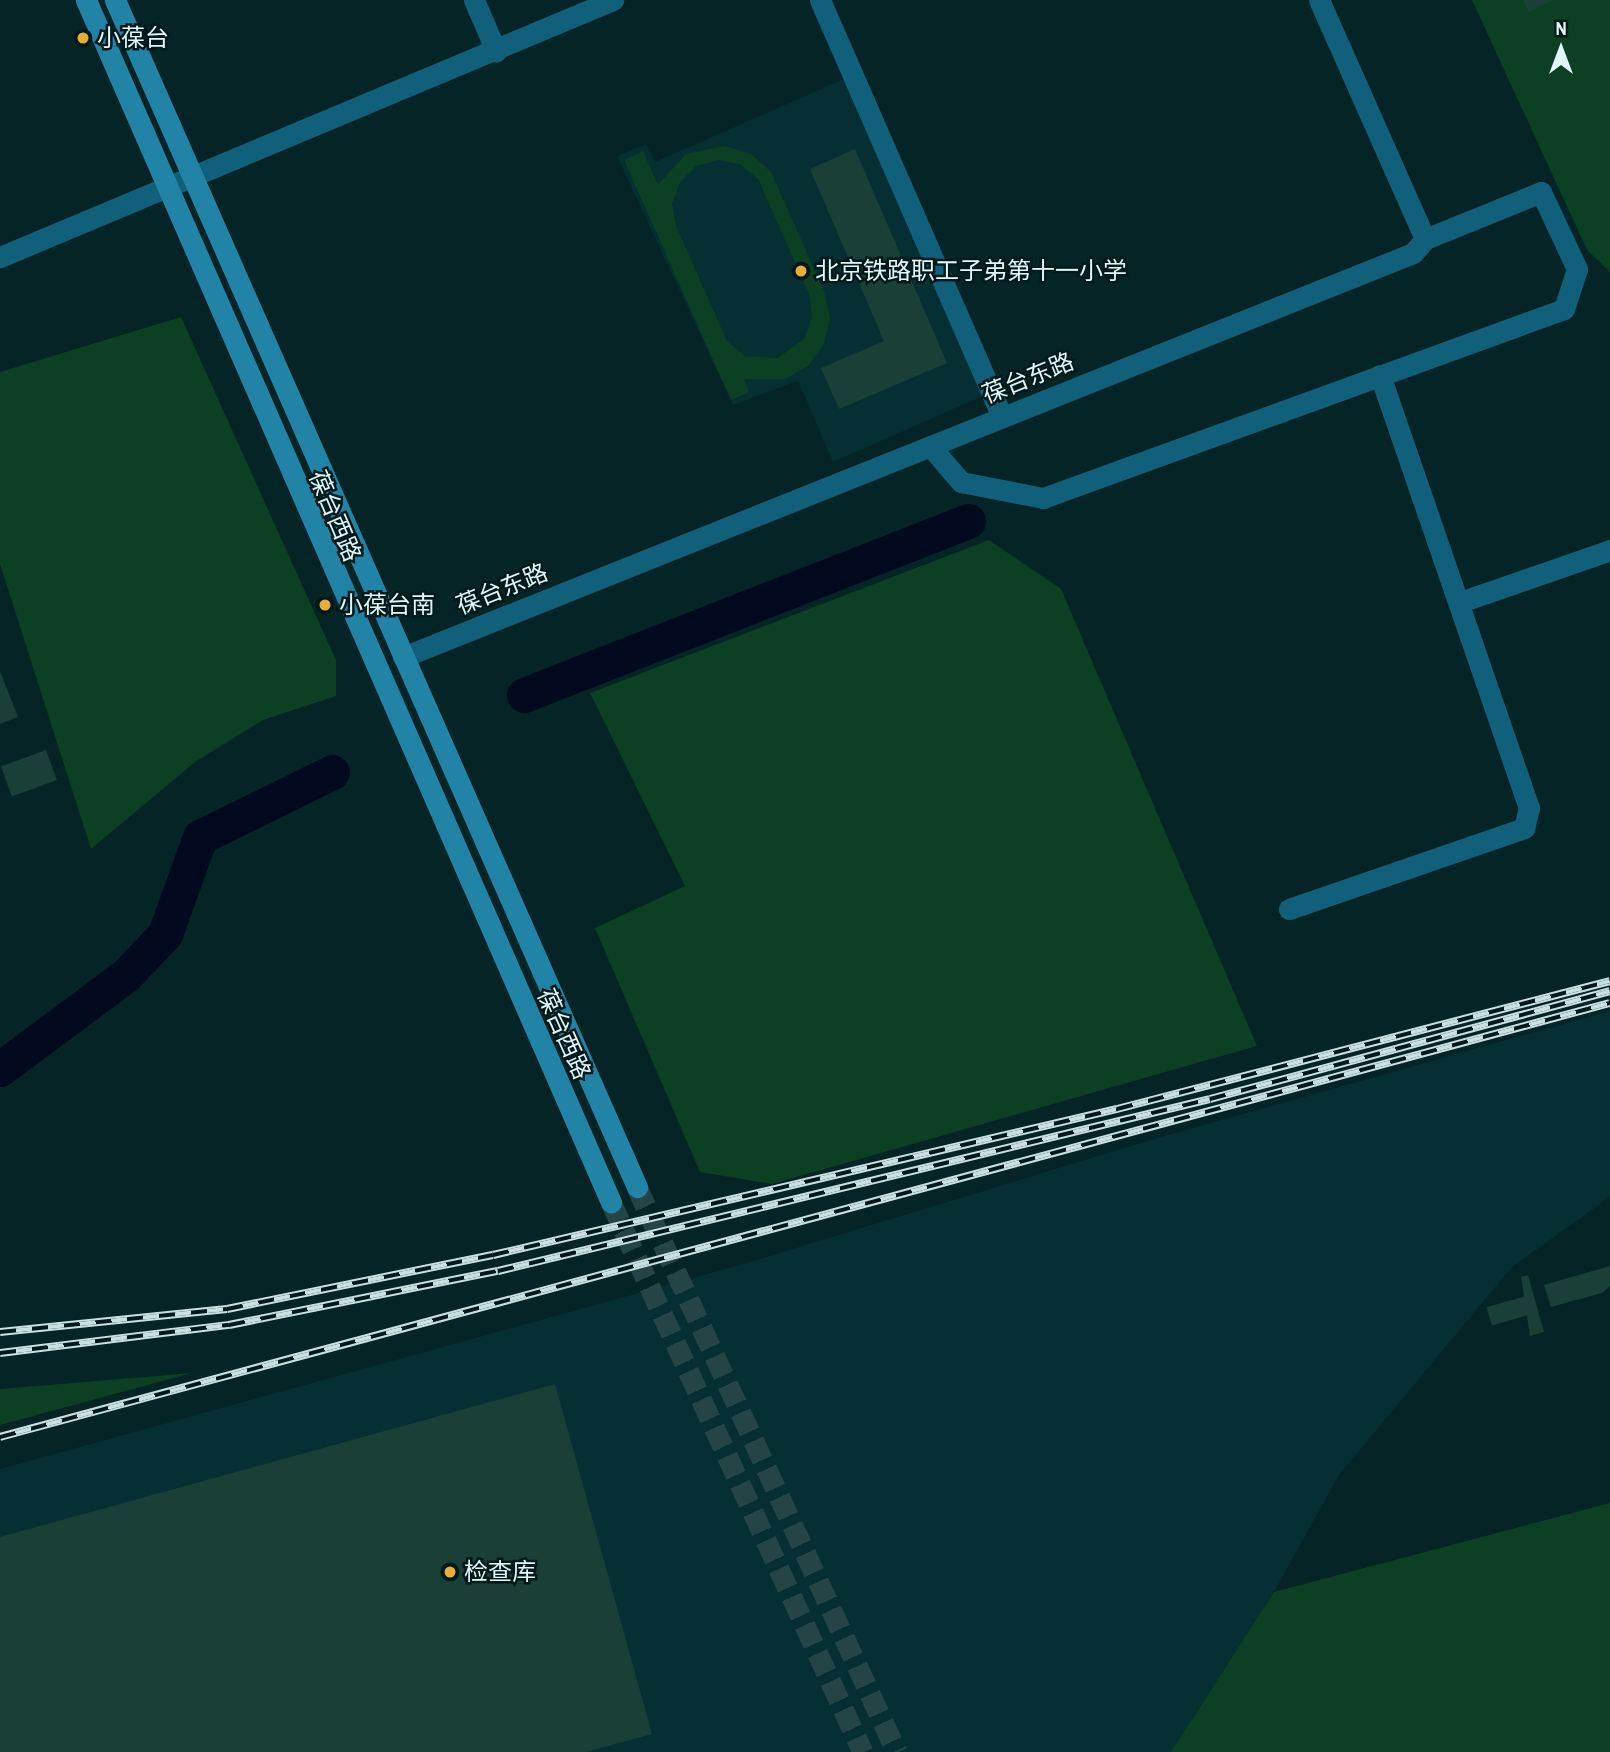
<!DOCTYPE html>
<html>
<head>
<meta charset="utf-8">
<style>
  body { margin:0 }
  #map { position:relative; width:1610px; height:1752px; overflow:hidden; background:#042426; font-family:"Archivo Narrow","Noto Sans SC",sans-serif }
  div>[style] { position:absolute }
  .built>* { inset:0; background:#052f32 }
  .green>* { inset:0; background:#0c4022 }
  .river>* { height:35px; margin:-17.5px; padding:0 17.5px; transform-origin:17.5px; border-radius:17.5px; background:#00091d }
  .building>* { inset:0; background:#193f37; transform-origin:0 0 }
  .secondary-tunnel>* { height:21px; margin-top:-10.5px; transform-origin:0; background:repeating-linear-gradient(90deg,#254446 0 21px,transparent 0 31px) }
  .street>* { height:21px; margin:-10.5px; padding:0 10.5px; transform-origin:10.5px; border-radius:10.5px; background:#11607b }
  .secondary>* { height:21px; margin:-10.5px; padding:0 10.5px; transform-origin:10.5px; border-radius:10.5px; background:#2183a5 }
  .rail>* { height:8px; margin-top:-4px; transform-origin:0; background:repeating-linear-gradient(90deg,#001a1c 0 16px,#c9e0e1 0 32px); box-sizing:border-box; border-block:2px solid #c9e0e1 }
  .dots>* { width:19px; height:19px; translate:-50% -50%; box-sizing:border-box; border:4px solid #001a1c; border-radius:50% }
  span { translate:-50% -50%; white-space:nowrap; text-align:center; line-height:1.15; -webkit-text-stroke:5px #001a1c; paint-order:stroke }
  .poi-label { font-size:24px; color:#e1f7f8 }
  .left { translate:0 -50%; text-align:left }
  .street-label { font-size:24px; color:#e1f7f8 }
  .north { position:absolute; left:1526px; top:14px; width:70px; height:70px; -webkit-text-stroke:5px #001a1c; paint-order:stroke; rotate:0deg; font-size:19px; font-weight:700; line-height:28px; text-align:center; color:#e1f7f8 }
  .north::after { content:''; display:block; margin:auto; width:24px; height:32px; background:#e1f7f8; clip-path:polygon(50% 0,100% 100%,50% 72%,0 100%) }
</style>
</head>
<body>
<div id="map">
  <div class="built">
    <i style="clip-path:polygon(846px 78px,985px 395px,833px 462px,798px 381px,733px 405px,617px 156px,646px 144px,655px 162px)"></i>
    <i style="clip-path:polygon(1610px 1011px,1610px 1197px,1512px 1267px,1339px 1475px,1274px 1592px,1171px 1752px,0 1752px,0 1469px,740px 1265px,1154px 1139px)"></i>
  </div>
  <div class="green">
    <i style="clip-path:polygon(1472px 0,1610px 0,1610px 272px,1587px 250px)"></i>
    <i style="clip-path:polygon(evenodd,725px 146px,751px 154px,771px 172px,824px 291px,830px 318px,824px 344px,808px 366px,785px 379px,744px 379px,749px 392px,731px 400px,624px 160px,643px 151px,658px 185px,686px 154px,725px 146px,718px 160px,740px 164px,758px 179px,809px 294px,812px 316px,805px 338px,778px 358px,745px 356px,727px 341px,676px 226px,672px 204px,680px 182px,696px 166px,718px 160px)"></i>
    <i style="clip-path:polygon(181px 317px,336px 660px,336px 696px,263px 720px,195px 762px,91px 849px,0 564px,0 372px)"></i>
    <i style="clip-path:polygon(989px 540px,1061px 589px,1257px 1046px,772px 1184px,700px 1172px,595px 928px,685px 886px,590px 693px)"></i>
    <i style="clip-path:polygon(192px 1373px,0 1425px,0 1389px)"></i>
    <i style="clip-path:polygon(1610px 1503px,1610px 1752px,1171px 1752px,1274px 1592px)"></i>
  </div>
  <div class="river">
    <i style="left:524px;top:695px;width:477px;rotate:-21.4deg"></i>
    <i style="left:0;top:1069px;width:157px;rotate:-36.7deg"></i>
    <i style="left:126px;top:975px;width:57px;rotate:-46.4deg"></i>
    <i style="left:165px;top:934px;width:103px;rotate:-70.2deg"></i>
    <i style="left:200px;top:837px;width:147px;rotate:-26.2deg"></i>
  </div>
  <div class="building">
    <i style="clip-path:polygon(1523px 0,1552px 0,1529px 12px)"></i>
    <i style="clip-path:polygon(855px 149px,947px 363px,839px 409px,821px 368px,884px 341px,810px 169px)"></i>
    <i style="clip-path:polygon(0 671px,18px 717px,0 724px)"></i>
    <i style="left:46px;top:750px;width:32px;height:48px;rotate:70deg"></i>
    <i style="clip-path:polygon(1610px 1266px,1610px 1286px,1602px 1293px,1551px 1307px,1544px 1285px)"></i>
    <i style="clip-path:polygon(1528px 1275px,1544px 1332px,1530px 1336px,1521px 1277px)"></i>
    <i style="left:1526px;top:1296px;width:19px;height:41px;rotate:74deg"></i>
    <i style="clip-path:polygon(555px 1384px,652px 1734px,586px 1752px,0 1752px,0 1537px)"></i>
  </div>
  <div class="secondary-tunnel">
    <i style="left:637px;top:1187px;width:622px;rotate:65.29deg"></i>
    <i style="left:611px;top:1202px;width:605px;rotate:65.38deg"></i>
  </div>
  <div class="street">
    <i style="left:474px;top:0;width:56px;rotate:66.7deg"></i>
    <i style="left:820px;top:0;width:455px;rotate:66.4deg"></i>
    <i style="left:0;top:257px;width:665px;rotate:-22.75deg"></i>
    <i style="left:930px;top:446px;width:48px;rotate:49.3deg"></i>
    <i style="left:961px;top:482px;width:84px;rotate:11deg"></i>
    <i style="left:1043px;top:498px;width:554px;rotate:-19.94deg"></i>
    <i style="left:1564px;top:309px;width:42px;rotate:-72deg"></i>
    <i style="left:1577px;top:269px;width:85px;rotate:-115.1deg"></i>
    <i style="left:1541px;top:192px;width:125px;rotate:157.9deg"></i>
    <i style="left:1463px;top:601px;width:156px;rotate:-19.1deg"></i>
    <i style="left:403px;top:657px;width:1088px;rotate:-21.8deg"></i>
    <i style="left:1413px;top:253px;width:18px;rotate:-49deg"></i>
    <i style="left:1425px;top:239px;width:261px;rotate:-113.9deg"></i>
    <i style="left:1289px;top:909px;width:249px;rotate:-19deg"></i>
    <i style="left:1524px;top:828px;width:21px;rotate:-76deg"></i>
    <i style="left:1529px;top:808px;width:458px;rotate:-109deg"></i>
  </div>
  <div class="secondary">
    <i style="left:86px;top:0;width:1312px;rotate:66.41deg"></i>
    <i style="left:115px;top:0;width:1297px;rotate:66.26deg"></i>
  </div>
  <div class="rail">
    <i style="left:0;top:1332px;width:228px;rotate:-5.8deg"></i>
    <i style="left:227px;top:1309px;width:271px;rotate:-11.5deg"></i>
    <i style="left:493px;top:1255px;width:641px;rotate:-13.17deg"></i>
    <i style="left:1117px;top:1109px;width:509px;rotate:-14.55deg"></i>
    <i style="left:0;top:1353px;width:231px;rotate:-7deg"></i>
    <i style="left:229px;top:1325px;width:274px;rotate:-11.4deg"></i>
    <i style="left:498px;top:1271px;width:732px;rotate:-13.58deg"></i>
    <i style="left:1210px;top:1099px;width:414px;rotate:-15.1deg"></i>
    <i style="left:0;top:1437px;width:1667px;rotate:-15.09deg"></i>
  </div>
  <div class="dots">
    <i style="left:83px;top:38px;background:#e8ac37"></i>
    <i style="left:801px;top:271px;background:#e8ac37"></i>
    <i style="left:325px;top:605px;background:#e8ac37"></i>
    <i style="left:450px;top:1572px;background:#e8ac37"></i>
  </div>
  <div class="poi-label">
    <span class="left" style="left:97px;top:38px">小葆台</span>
    <span class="left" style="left:815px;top:271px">北京铁路职工子弟第十一小学</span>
    <span class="left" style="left:339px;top:605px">小葆台南</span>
    <span class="left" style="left:464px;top:1572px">检查库</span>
  </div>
  <div class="street-label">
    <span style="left:1028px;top:378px;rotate:-22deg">葆台东路</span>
    <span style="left:335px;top:516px;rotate:67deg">葆台西路</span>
    <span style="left:502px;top:589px;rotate:-22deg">葆台东路</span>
    <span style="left:564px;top:1034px;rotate:66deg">葆台西路</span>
  </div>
  <div class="north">N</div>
</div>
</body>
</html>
